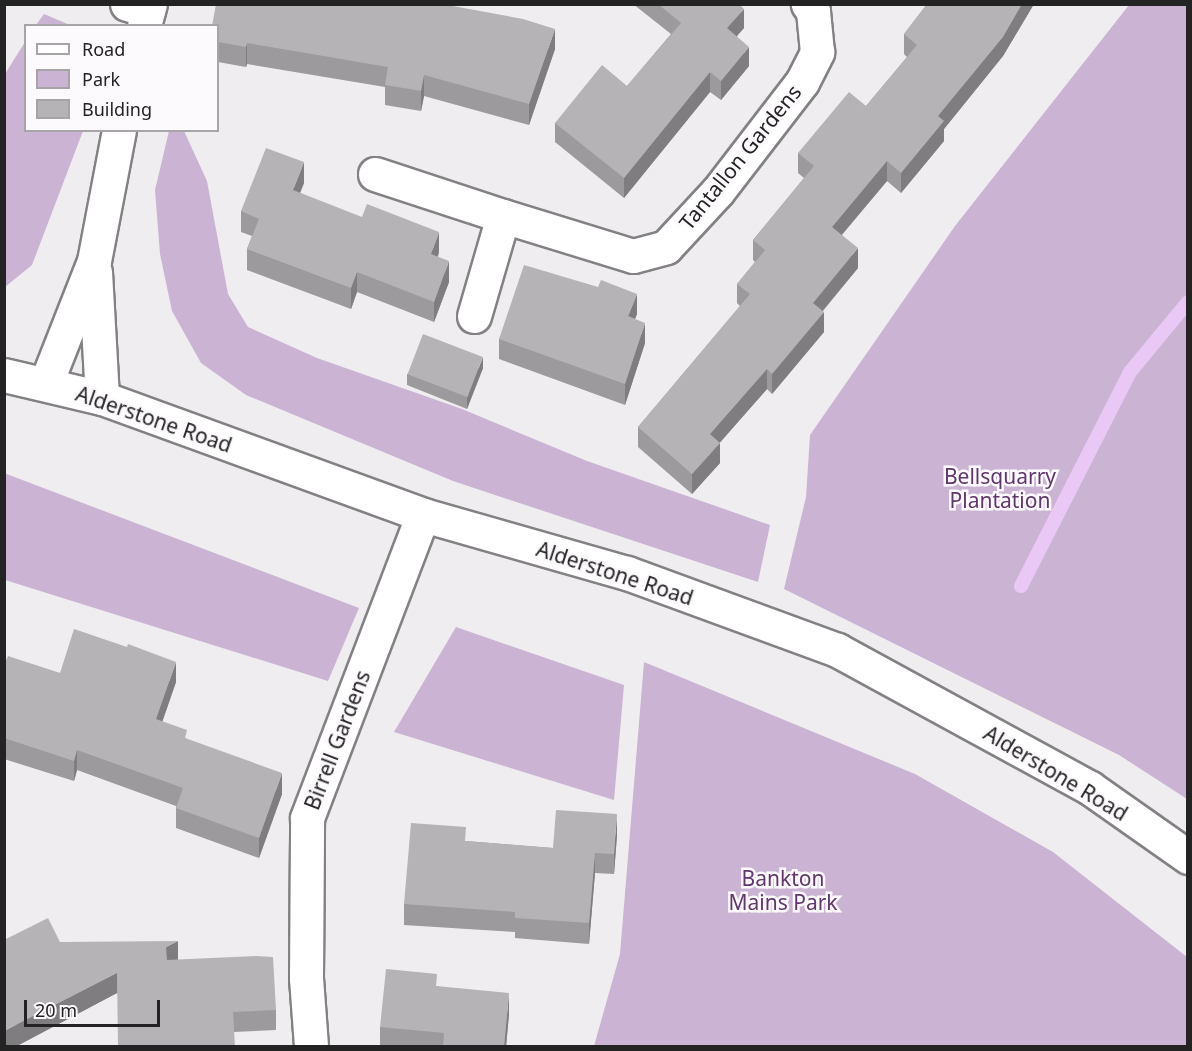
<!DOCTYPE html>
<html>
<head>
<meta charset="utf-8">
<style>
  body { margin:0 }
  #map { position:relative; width:1192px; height:1051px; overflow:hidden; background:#f0edf1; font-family:"Noto Sans",sans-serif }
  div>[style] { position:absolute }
  .green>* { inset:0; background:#cbb3d3 }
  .stream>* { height:14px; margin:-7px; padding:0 7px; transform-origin:7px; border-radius:7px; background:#eac8f5 }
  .roads { filter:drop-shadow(2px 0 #848185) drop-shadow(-2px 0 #848185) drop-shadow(0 2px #848185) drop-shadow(0 -2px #848185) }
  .minor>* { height:33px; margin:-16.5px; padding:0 16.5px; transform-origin:16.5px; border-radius:16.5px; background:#fff }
  .tertiary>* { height:33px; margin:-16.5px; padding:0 16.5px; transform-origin:16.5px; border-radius:16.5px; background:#fff }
  .wall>* { inset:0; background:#9c9a9d }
  .shaded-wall>* { inset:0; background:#7f7d7f }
  .building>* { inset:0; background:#b5b3b6; transform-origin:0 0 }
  span { translate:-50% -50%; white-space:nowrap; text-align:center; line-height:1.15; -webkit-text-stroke:5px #fdfafe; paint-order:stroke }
  .street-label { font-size:21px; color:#242324 }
  .park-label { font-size:21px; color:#60366d }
  .frame { position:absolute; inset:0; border:6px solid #242324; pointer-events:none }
  .legend { position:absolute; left:24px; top:24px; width:195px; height:108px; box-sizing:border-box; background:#fdfafe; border:2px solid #a6a4a7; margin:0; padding:8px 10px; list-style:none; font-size:18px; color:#242324 }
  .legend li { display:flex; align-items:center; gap:12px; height:30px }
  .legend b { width:30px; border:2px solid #a6a4a7 }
  .scale { position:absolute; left:24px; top:1000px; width:136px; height:27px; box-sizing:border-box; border:3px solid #242324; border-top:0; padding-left:8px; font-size:18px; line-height:21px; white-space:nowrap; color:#242324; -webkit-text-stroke:4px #fdfafe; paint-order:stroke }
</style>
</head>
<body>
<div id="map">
  <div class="green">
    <i style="clip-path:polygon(1129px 5px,1187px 5px,1187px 799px,1119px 755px,784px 589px,806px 497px,810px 435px,955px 226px)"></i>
    <i style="clip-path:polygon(44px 14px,70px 25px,36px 25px)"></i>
    <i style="clip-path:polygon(25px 42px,26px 130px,83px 131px,32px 265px,5px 287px,5px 74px)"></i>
    <i style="clip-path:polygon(169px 131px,184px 131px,207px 181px,228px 294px,248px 327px,317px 358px,462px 409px,587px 461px,770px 525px,758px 582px,453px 481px,246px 395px,201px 363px,172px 311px,160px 254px,155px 190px)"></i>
    <i style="clip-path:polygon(4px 473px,359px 608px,328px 681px,5px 580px)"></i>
    <i style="clip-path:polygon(456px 627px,624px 685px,614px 800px,394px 732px)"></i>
    <i style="clip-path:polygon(644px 662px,915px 774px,1053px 852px,1187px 957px,1187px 1046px,594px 1046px,620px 954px)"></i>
  </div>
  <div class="stream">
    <i style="left:1021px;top:586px;width:240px;rotate:-63deg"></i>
    <i style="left:1130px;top:372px;width:91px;rotate:-50.4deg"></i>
  </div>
  <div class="roads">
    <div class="minor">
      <i style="left:127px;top:4px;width:22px;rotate:16deg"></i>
      <i style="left:375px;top:174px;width:135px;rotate:18.2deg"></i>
      <i style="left:474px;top:316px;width:104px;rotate:-73.8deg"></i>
      <i style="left:503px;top:216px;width:136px;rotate:17.1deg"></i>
      <i style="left:633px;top:256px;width:34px;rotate:-15deg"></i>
      <i style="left:666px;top:247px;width:76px;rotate:-47.1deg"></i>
      <i style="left:718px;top:191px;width:138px;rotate:-52.4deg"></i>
      <i style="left:802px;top:82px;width:34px;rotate:-63deg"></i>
      <i style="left:817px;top:52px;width:41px;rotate:-95.6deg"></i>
      <i style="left:813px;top:11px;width:9px;rotate:-126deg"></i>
      <i style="left:311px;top:1046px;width:68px;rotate:-94.2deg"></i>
      <i style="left:306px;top:978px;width:160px;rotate:-89.6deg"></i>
      <i style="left:307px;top:818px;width:324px;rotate:-69.1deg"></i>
    </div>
    <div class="tertiary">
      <i style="left:144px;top:26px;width:23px;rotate:-75deg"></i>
      <i style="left:95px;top:272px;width:126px;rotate:86.8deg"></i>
      <i style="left:4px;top:375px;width:101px;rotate:13.2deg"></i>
      <i style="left:102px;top:398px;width:342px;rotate:20deg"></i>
      <i style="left:423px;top:515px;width:212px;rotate:15.9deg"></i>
      <i style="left:627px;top:573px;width:224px;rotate:20.1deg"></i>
      <i style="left:837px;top:650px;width:288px;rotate:28.6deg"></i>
      <i style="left:1090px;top:788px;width:120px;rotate:35.1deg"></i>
      <i style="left:46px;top:383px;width:131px;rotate:-68.5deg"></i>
      <i style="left:94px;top:261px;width:133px;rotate:-79.2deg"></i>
    </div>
  </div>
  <div class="wall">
    <i style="clip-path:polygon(633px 4px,739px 4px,744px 28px,737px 36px,749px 66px,721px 100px,710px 92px,624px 198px,555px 142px,555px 123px,627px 86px,671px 34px)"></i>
    <i style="clip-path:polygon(927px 4px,1034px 4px,1003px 56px,944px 129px,944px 141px,901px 193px,887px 181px,842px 235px,858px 268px,823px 311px,824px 332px,772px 394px,767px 389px,719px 443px,720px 463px,692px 494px,638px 447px,638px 427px,740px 306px,737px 303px,737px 284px,755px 262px,753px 260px,753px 240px,804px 178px,798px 173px,798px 153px,866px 106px,907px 57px,904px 54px,904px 34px)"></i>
    <i style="clip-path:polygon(218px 26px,555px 49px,529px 125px,424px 96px,421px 111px,385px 105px,385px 87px,247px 64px,246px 67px,218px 62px)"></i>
    <i style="clip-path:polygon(304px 183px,300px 193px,439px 252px,438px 257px,449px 282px,434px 322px,357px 292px,351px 309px,247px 270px,247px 249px,252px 236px,241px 232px,241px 211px)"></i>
    <i style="clip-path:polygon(637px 314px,635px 319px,645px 343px,625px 405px,499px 359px,499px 339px)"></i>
    <i style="clip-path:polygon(483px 368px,467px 409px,407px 385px,407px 374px)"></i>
    <i style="clip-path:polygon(4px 665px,60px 673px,176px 682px,162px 722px,187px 739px,282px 794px,259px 858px,176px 828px,176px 806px,77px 770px,74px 781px,4px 759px)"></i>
    <i style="clip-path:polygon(617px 835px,614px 874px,595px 873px,589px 944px,515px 938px,515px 932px,404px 925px,404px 904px,466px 841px,553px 848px)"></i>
    <i style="clip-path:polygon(60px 942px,178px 960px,276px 1010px,276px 1030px,234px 1032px,117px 993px,15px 1047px,4px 1047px)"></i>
    <i style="clip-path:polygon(437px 986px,509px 1014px,506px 1047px,380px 1047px,380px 1027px)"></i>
  </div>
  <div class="shaded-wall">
    <i style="clip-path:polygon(1022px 4px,1034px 4px,1003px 56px,944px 129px,944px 141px,901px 193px,901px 173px,938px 116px)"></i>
    <i style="clip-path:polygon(744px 9px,744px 28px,727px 47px,727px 28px)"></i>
    <i style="clip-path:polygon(555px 29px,555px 49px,529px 125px,529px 104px)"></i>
    <i style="clip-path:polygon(247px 43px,247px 64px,246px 67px,246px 47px)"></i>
    <i style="clip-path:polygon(749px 47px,749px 66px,721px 100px,721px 81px)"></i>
    <i style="clip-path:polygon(710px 72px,710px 92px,624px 198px,624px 178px)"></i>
    <i style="clip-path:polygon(424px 75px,424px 96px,421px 111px,421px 91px)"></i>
    <i style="clip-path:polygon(887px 161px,887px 181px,832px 246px,832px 227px)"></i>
    <i style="clip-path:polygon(304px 162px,304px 183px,293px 210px,293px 190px)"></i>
    <i style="clip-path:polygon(439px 232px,439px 252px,431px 275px,431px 254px)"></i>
    <i style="clip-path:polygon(858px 248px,858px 268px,813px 322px,813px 303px)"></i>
    <i style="clip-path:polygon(449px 261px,449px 282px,434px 322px,434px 302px)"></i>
    <i style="clip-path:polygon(357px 272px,357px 292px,351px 309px,351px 288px)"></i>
    <i style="clip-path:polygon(637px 294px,637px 314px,628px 336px,628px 316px)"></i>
    <i style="clip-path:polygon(824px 312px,824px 332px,772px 394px,772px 374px)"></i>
    <i style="clip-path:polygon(645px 323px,645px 343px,625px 405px,625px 384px)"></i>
    <i style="clip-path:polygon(483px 357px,483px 368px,467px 409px,467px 398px)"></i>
    <i style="clip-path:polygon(767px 369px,767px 389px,710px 454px,710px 434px)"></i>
    <i style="clip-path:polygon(720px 443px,720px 463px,692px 494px,692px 474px)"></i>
    <i style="clip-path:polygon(176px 662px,176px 682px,156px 740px,156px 719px)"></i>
    <i style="clip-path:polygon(77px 750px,77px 770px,74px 781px,74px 761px)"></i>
    <i style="clip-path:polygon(282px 773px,282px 794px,259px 858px,259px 838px)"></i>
    <i style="clip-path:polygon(617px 814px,617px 835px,614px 874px,614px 854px)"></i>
    <i style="clip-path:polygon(595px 853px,595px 873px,589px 944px,589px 923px)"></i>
    <i style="clip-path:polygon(178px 941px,178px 962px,166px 968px,166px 947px)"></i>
    <i style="clip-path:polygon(117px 973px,117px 993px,15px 1047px,4px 1047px,4px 1031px)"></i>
    <i style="clip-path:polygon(509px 993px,509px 1014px,506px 1047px,504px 1047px)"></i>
  </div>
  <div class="building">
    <i style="clip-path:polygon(216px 4px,442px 4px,523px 19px,555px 29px,529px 104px,424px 75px,421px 91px,385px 85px,388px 67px,247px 43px,246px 47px,218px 42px,218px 26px,212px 26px)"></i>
    <i style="clip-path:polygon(658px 4px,739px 4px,744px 9px,727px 28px,749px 47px,721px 81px,710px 72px,624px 178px,555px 123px,602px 65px,627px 86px,681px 23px)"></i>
    <i style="clip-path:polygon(927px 4px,1022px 4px,1003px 37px,938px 116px,944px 121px,901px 173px,887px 161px,832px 227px,858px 248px,813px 303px,824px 312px,772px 374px,767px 369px,710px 434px,720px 443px,692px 474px,638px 427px,750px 294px,737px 284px,765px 250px,753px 240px,814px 166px,798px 153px,849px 92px,866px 106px,917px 45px,904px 34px)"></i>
    <i style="clip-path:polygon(266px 148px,304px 162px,293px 190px,362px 217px,367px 204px,439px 232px,431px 254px,449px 261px,434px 302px,357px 272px,351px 288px,247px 249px,259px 219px,241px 211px)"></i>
    <i style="clip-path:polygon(524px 265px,598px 287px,601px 280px,637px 294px,628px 316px,645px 323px,625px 384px,499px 339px)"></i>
    <i style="left:423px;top:334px;width:64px;height:43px;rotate:21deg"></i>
    <i style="clip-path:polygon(74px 629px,127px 647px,128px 644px,176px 662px,156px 719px,187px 730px,185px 738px,282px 773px,259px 838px,176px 808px,183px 788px,77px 750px,74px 761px,4px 738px,4px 665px,8px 656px,60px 673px)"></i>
    <i style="clip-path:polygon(556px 810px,617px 814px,614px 854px,595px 853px,589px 923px,515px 918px,515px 912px,404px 904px,411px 823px,466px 827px,465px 841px,553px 848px)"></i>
    <i style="clip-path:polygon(48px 918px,60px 942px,178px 941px,166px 947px,167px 960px,256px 956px,273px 957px,276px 1010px,233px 1012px,235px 1047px,118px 1047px,117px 973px,4px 1031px,4px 940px)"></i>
    <i style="clip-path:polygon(386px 969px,437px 974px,436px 986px,509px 993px,504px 1047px,443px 1047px,444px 1033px,380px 1027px)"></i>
  </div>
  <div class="street-label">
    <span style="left:740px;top:157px;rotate:-51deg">Tantallon Gardens</span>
    <span style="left:154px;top:419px;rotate:19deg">Alderstone Road</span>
    <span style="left:615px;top:573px;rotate:18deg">Alderstone Road</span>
    <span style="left:337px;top:740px;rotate:-69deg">Birrell Gardens</span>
    <span style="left:1056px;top:773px;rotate:31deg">Alderstone Road</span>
  </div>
  <div class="park-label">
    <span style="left:1000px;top:488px">Bellsquarry<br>Plantation</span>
    <span style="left:783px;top:890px">Bankton<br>Mains Park</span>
  </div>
  <div class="frame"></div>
  <ul class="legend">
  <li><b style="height:8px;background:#fff"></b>Road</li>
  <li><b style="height:16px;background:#cbb3d3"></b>Park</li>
  <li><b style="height:16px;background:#b5b3b6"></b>Building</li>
  </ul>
  <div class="scale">20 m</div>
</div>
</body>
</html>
